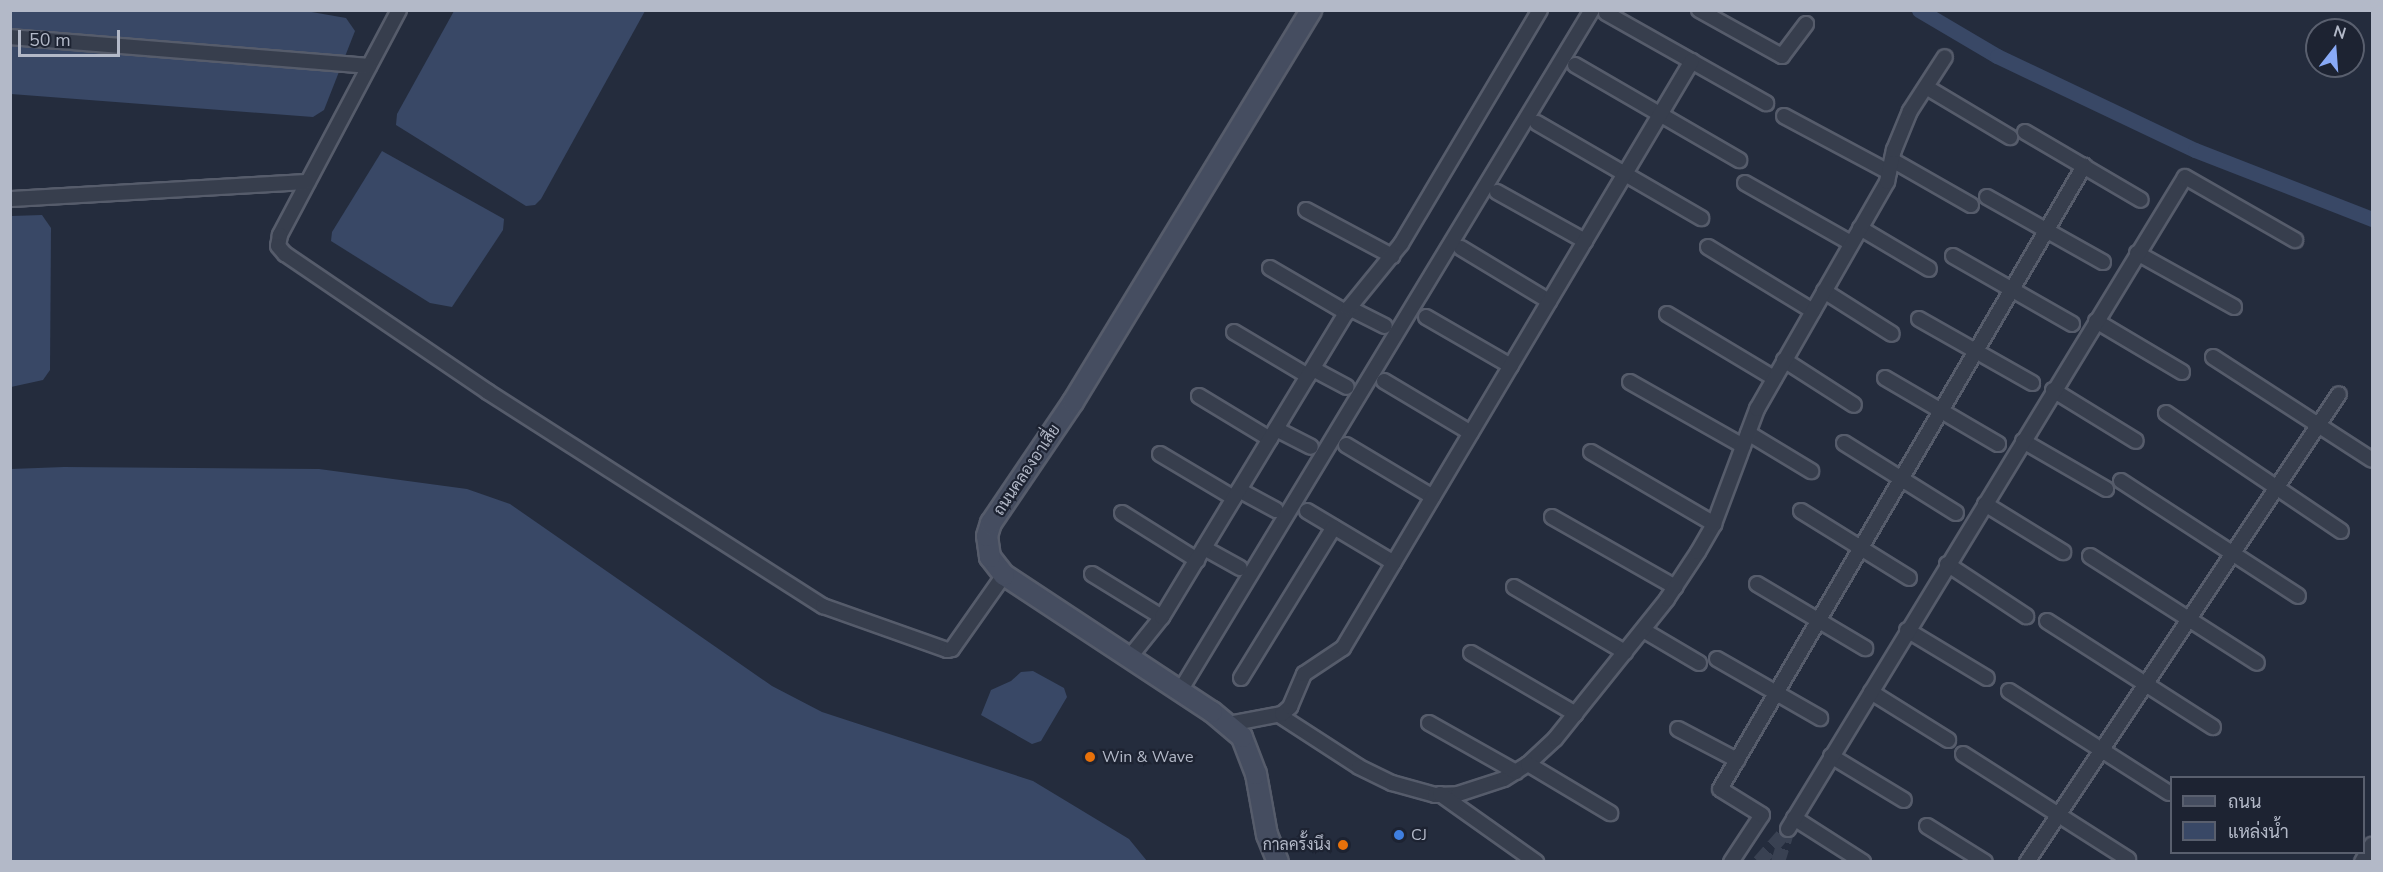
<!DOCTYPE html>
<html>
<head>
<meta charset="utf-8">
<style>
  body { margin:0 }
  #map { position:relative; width:2383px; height:872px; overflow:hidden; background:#242c3d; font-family:"Nunito Sans",Sarabun,sans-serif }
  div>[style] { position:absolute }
  .water>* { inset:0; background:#394866 }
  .canal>* { height:15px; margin:-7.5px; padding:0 7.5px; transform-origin:7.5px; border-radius:7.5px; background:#394866 }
  .street-tunnel>* { height:14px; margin-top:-7px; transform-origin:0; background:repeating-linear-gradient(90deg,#394152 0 14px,transparent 0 21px) }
  .roads { filter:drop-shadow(2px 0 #565c6b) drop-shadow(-2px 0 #565c6b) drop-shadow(0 2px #565c6b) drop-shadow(0 -2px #565c6b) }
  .street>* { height:14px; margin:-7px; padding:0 7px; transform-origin:7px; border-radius:7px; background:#373e4d }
  .secondary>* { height:20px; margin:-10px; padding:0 10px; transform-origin:10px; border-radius:10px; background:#454d60 }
  .dots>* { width:16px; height:16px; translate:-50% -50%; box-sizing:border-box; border:3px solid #1d2332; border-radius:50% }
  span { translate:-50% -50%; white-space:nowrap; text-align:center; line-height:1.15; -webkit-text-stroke:4.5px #1d2332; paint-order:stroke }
  .street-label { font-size:16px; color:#b3b9c8 }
  .poi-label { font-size:16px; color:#b3b9c8 }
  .left { translate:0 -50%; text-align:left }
  .right { translate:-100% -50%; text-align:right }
  .frame { position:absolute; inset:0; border:12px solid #b3b9c8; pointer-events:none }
  .legend { position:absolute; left:2170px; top:776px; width:195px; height:78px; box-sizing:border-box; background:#1d2332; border:2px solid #595f6e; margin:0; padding:8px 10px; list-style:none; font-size:18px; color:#b3b9c8 }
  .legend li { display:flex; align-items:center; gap:12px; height:30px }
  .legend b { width:30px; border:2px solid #595f6e }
  .north { position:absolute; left:2305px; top:18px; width:60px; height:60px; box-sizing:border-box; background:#1d2332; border:2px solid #595f6e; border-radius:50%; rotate:17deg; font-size:16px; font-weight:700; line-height:24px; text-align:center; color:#b3b9c8 }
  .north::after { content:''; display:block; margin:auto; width:21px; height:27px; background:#89aaf7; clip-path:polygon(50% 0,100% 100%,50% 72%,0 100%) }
  .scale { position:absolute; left:18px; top:30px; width:102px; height:27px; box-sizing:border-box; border:3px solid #b3b9c8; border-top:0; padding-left:8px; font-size:18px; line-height:21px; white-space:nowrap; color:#b3b9c8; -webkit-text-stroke:4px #1d2332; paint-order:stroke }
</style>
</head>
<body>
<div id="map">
  <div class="water">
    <i style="clip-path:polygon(10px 11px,306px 11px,346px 18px,355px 31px,324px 110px,313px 117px,11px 94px)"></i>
    <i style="clip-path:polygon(454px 11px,645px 11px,541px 199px,535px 205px,526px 206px,396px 125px,397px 114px)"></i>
    <i style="clip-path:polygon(382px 151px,504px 219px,503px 230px,452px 307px,430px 303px,331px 241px,332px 232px)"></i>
    <i style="clip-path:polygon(42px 215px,51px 228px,50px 370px,43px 380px,11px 387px,11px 216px)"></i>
    <i style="clip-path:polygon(64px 467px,319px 469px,467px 489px,510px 504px,772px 686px,822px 712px,1033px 781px,1129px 839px,1147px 861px,11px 861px,11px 469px)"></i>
    <i style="clip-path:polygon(1033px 671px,1064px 688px,1067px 697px,1041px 741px,1032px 744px,981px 715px,991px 690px,1011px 681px,1021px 672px)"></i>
  </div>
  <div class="canal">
    <i style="left:1919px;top:10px;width:91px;rotate:30.5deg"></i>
    <i style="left:1997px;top:56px;width:219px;rotate:25.4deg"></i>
    <i style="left:2195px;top:150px;width:190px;rotate:21.3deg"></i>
  </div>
  <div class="street-tunnel">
    <i style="left:1759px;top:862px;width:44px;rotate:-48.7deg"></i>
    <i style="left:1778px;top:862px;width:34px;rotate:-73deg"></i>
  </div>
  <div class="roads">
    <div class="street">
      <i style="left:399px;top:10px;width:255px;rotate:117.9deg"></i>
      <i style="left:280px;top:235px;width:11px;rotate:100deg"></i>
      <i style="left:278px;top:246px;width:11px;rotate:49deg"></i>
      <i style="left:285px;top:254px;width:245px;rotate:34.2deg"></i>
      <i style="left:488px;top:392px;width:398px;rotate:32.6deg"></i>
      <i style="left:823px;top:606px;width:132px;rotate:19.5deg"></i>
      <i style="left:947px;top:650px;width:5px;rotate:-11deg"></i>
      <i style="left:952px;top:649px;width:90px;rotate:-54.9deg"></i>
      <i style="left:1699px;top:10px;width:95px;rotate:29deg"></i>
      <i style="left:1782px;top:56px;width:40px;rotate:-53deg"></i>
      <i style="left:1606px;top:13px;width:184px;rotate:29.4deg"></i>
      <i style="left:10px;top:37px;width:360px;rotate:4.6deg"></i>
      <i style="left:1575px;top:65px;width:190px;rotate:30.1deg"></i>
      <i style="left:1926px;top:87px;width:98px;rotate:30.8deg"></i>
      <i style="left:1784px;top:116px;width:119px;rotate:28.1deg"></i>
      <i style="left:1537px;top:123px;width:190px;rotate:30.1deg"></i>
      <i style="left:2025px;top:132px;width:134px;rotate:30.4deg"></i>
      <i style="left:1892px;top:160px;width:91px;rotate:29.7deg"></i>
      <i style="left:1745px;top:183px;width:122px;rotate:29.5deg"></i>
      <i style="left:1497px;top:192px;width:101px;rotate:29.1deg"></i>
      <i style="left:1987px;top:197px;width:133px;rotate:29.3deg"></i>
      <i style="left:10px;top:199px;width:298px;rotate:-3.3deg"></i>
      <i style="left:1306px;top:210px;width:98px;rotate:28.1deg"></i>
      <i style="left:1860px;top:228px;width:80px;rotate:30.7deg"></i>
      <i style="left:1708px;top:247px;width:123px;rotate:31.4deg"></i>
      <i style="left:1461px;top:248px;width:103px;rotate:31.1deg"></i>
      <i style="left:2137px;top:253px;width:111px;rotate:29.1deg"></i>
      <i style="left:1953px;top:256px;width:137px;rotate:29.7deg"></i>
      <i style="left:1270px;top:268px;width:89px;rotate:30.3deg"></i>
      <i style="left:1824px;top:291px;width:80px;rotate:32.3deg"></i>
      <i style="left:1349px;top:308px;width:40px;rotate:26.6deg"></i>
      <i style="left:1667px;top:314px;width:125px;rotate:30.9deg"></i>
      <i style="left:1426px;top:317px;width:98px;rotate:30deg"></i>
      <i style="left:1919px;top:319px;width:130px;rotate:29.5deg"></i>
      <i style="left:2096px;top:321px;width:100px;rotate:30.7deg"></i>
      <i style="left:1234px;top:332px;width:86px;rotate:30.7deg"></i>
      <i style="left:2213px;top:357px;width:189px;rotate:32.9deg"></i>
      <i style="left:1784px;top:360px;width:83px;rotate:32.7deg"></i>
      <i style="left:1313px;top:369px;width:38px;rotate:28deg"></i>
      <i style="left:1885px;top:378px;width:131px;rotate:30.3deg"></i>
      <i style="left:1384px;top:381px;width:101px;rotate:30.9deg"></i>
      <i style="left:1630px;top:382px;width:130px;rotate:29.5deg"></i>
      <i style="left:2053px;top:390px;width:97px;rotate:31.6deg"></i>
      <i style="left:1199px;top:396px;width:83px;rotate:31.2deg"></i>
      <i style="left:2166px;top:413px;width:211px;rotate:34deg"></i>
      <i style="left:1276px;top:429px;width:39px;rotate:27deg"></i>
      <i style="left:1748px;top:433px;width:74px;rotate:31.1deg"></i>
      <i style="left:2023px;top:441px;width:96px;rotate:30deg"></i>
      <i style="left:1844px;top:443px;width:132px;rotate:32deg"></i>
      <i style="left:1346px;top:445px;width:101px;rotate:30.9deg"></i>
      <i style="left:1591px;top:452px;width:143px;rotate:30.3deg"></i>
      <i style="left:1160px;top:454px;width:86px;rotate:30.7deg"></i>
      <i style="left:2121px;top:481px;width:211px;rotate:33deg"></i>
      <i style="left:1239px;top:490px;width:42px;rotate:28.4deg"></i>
      <i style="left:1985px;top:504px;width:92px;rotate:31.6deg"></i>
      <i style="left:1307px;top:511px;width:101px;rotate:30.9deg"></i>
      <i style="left:1801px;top:511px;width:127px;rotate:31.8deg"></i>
      <i style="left:1122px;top:513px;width:89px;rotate:32.1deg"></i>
      <i style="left:1552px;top:517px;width:142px;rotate:29.6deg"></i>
      <i style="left:1204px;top:548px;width:41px;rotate:29.1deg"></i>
      <i style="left:2090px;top:556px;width:198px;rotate:32.6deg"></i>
      <i style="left:1947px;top:564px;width:95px;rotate:33.4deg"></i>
      <i style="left:1092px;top:574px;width:82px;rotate:31.6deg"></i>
      <i style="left:1757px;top:584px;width:126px;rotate:30.7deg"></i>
      <i style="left:1514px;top:587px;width:129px;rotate:30.4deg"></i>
      <i style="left:2047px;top:621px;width:197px;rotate:32.6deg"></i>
      <i style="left:1643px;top:630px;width:65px;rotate:30.5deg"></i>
      <i style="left:1907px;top:630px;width:93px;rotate:31deg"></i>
      <i style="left:1471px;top:653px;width:121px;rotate:30.2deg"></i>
      <i style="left:1129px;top:658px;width:53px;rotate:-51.2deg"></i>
      <i style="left:1162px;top:617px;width:361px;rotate:-58.8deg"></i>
      <i style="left:1349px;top:308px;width:82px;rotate:-50.9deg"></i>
      <i style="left:1401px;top:244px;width:272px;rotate:-59.3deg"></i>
      <i style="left:1717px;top:659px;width:119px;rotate:29.8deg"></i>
      <i style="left:1241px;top:678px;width:177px;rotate:-58.4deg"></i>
      <i style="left:1180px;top:691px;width:796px;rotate:-58.83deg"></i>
      <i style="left:2009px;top:691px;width:190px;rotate:32.5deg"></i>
      <i style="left:1871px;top:692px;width:91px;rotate:31.9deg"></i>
      <i style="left:1279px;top:715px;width:95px;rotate:33deg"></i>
      <i style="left:1359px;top:767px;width:37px;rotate:26deg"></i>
      <i style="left:1392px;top:783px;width:45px;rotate:15.6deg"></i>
      <i style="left:1435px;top:795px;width:23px;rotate:-2deg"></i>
      <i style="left:1458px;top:794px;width:48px;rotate:-18.1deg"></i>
      <i style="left:1504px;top:779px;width:28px;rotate:-32deg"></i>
      <i style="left:1528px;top:764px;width:37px;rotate:-43deg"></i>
      <i style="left:1555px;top:739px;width:179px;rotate:-51.3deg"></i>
      <i style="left:1667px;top:599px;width:56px;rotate:-56.6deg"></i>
      <i style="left:1698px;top:552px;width:32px;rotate:-60deg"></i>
      <i style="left:1714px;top:524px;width:123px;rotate:-69.5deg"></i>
      <i style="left:1757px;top:409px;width:262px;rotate:-60.2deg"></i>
      <i style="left:1887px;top:182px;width:33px;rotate:-78deg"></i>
      <i style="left:1894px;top:150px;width:42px;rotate:-67.7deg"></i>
      <i style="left:1910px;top:111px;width:64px;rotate:-57.1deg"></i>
      <i style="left:1429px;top:723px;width:100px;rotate:29.4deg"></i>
      <i style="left:1229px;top:724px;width:54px;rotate:-10.7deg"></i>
      <i style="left:1282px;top:714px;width:11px;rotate:-41deg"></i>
      <i style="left:1290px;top:707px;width:36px;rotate:-67deg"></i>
      <i style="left:1304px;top:674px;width:47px;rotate:-33.7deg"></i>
      <i style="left:1343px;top:648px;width:683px;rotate:-59.27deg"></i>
      <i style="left:1678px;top:729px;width:67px;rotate:27.7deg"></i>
      <i style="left:1963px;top:754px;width:196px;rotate:32.5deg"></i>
      <i style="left:1831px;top:756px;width:85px;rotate:31.1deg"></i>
      <i style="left:1528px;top:764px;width:96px;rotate:30.9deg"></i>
      <i style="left:1440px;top:794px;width:118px;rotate:35.3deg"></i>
      <i style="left:1794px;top:818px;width:82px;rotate:32.5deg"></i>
      <i style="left:1927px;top:826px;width:68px;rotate:31.8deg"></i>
      <i style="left:1788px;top:829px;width:763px;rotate:-58.66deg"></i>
      <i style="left:2185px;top:177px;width:127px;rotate:29.8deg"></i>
      <i style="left:1731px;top:862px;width:56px;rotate:-56.6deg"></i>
      <i style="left:1762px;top:815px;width:49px;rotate:-148.2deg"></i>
      <i style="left:1720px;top:789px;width:722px;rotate:-59.7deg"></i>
      <i style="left:2027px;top:862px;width:562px;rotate:-56.31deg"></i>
      <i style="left:2362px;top:862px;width:20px;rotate:-60deg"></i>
    </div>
    <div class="secondary">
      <i style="left:1278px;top:862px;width:29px;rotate:-112deg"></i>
      <i style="left:1267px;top:835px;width:62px;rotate:-100.2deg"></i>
      <i style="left:1256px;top:774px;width:40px;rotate:-111deg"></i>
      <i style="left:1242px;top:737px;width:39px;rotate:-140deg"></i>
      <i style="left:1212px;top:712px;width:249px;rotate:-146.6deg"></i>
      <i style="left:1004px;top:575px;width:23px;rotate:-128deg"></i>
      <i style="left:990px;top:557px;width:21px;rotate:-98deg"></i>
      <i style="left:987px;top:536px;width:14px;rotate:-73deg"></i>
      <i style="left:991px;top:523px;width:146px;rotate:-55.9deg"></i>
      <i style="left:1073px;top:402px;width:459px;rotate:-58.7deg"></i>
    </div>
  </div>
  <div class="dots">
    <i style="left:1090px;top:757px;background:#e8710a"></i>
    <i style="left:1399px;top:835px;background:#3f7fe0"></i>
    <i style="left:1343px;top:845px;background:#e8710a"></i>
  </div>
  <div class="street-label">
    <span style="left:1027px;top:470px;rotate:-56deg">ถนนคลองอาเสี่ย</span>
  </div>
  <div class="poi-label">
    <span class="left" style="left:1102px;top:757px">Win &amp; Wave</span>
    <span class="left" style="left:1411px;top:835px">CJ</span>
    <span class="right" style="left:1331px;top:845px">กาลครั้งนึง</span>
  </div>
  <div class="frame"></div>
  <ul class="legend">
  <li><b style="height:8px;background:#454d60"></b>ถนน</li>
  <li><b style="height:16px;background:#394866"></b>แหล่งน้ำ</li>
  </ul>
  <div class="north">N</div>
  <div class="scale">50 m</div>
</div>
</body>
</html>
